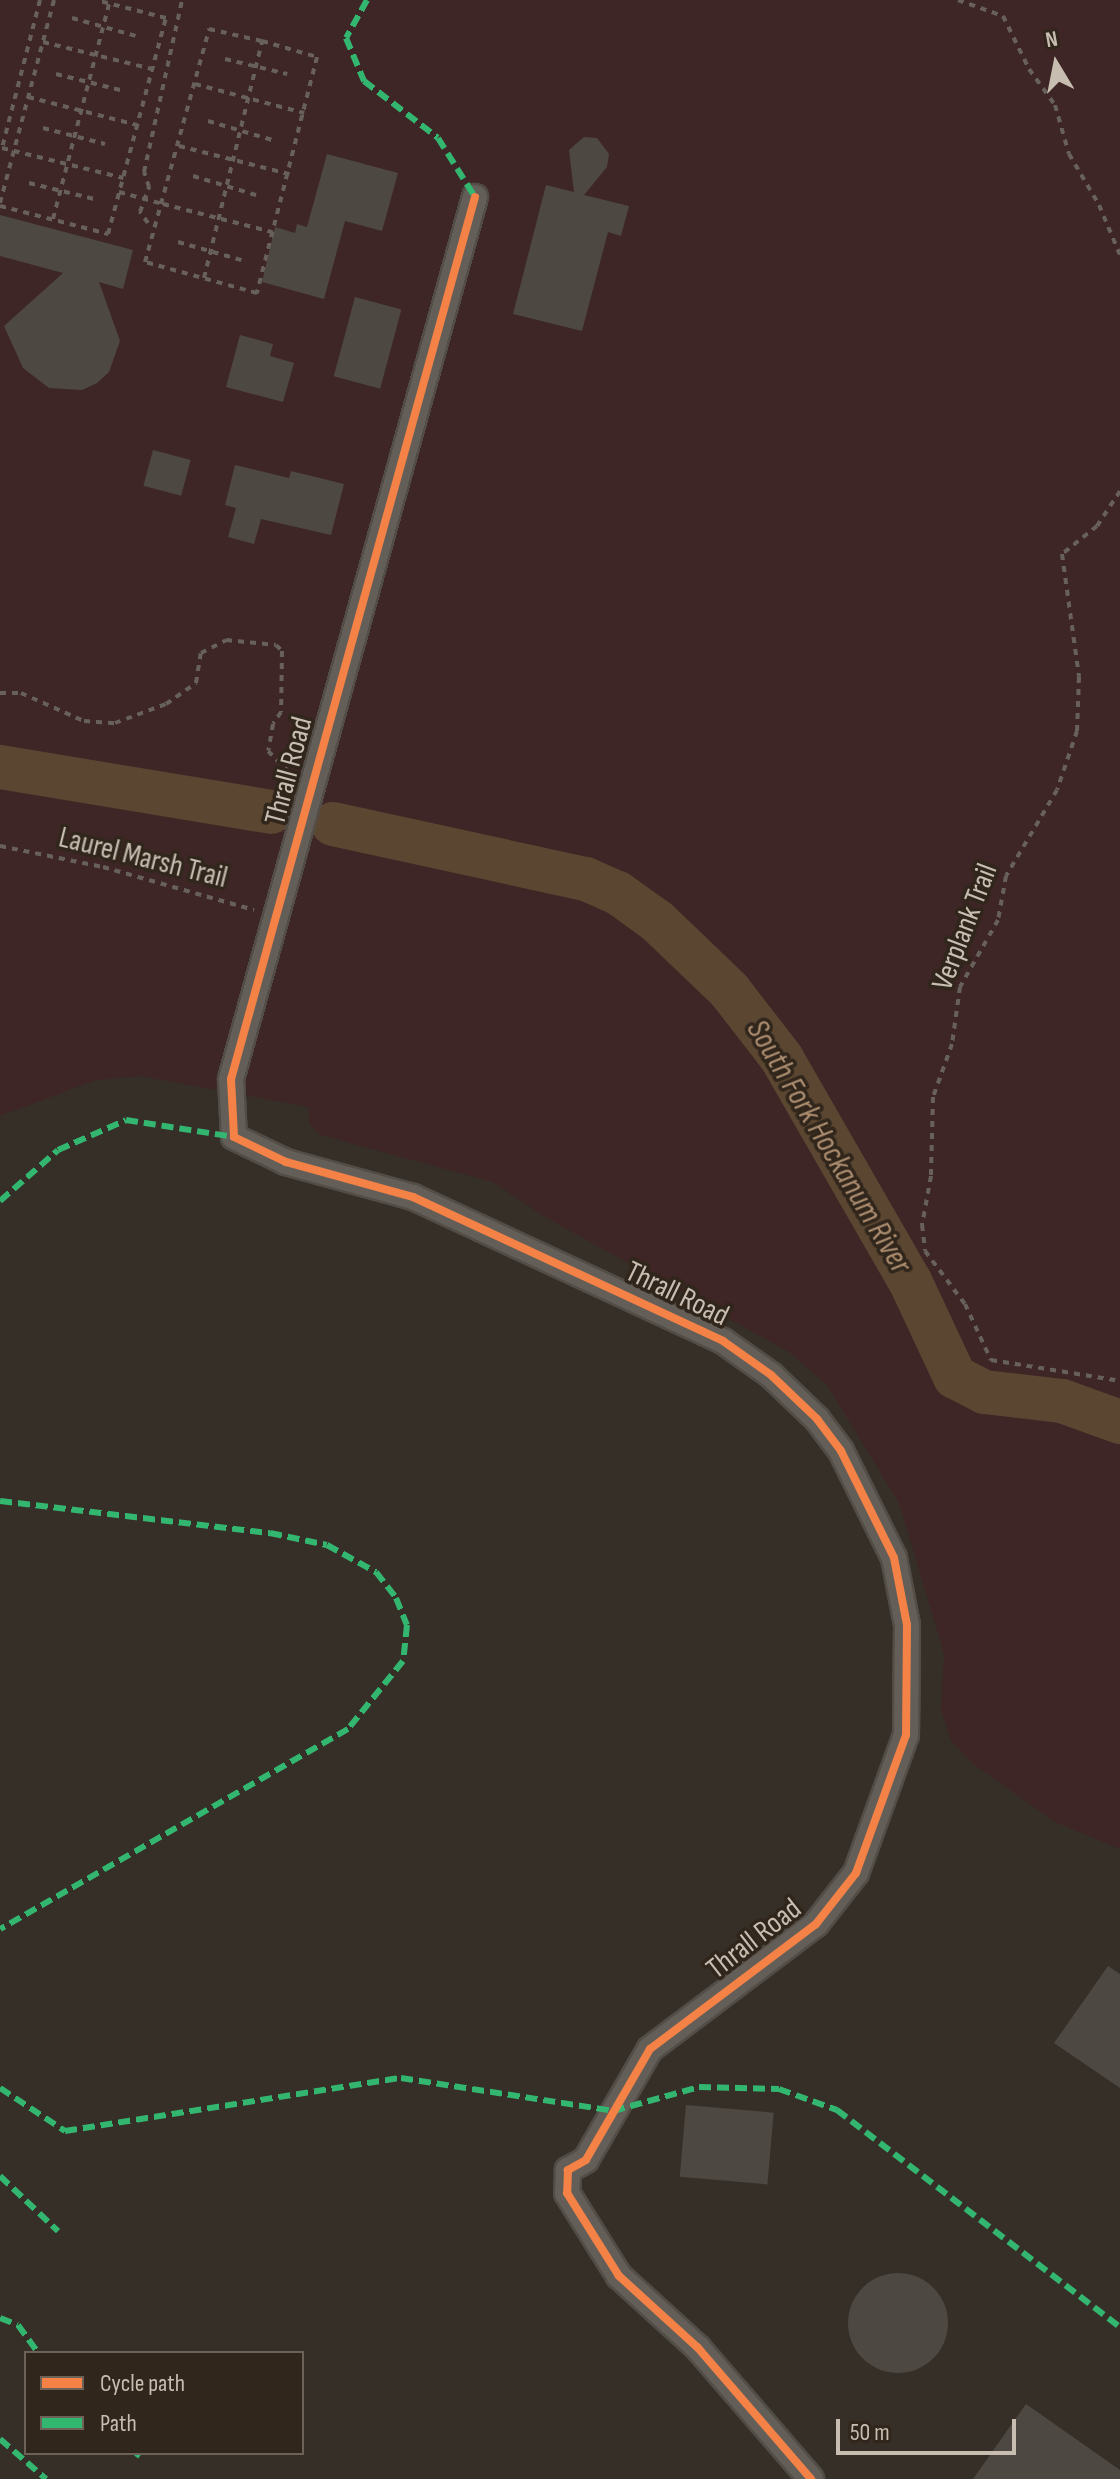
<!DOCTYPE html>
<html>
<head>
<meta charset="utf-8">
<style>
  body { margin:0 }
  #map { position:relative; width:1120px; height:2479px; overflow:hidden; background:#362f28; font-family:"Sofia Sans Condensed",sans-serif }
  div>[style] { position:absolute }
  .green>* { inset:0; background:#3e2626 }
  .river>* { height:44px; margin:-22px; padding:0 22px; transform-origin:22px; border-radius:22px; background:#5b4631 }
  .building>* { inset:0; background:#4e4842; transform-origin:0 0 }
  .round { border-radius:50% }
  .path>* { height:4px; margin-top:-2px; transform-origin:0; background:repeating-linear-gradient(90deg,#68615b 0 6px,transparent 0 12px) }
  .roads { filter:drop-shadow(2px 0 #524d46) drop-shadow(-2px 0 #524d46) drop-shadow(0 2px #524d46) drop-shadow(0 -2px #524d46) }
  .street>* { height:24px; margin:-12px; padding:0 12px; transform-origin:12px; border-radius:12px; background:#645e58 }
  .path-bridge>* { height:4px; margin-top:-2px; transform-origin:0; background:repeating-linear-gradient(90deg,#68615b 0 6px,transparent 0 12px) }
  .quiet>* { height:6px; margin-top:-3px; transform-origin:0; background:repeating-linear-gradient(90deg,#33b770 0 12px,transparent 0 18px) }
  .cycleway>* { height:8px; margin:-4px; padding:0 4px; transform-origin:4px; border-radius:4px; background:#f48246 }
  span { translate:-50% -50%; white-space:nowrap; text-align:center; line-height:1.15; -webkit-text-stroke:7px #31261b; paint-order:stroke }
  .street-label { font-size:30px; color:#c8bdb1 }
  .water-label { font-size:32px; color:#ac8d70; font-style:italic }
  .legend { position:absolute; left:24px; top:2351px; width:280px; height:104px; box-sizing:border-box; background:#31261b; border:2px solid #6d6257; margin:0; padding:10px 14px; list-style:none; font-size:24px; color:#c8bdb1 }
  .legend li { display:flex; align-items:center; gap:16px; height:40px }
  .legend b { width:40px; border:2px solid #6d6257 }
  .north { position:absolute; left:1016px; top:24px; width:80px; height:80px; -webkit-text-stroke:6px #31261b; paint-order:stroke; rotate:350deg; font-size:22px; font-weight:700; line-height:32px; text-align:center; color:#c8bdb1 }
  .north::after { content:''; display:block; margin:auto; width:28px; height:36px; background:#c8bdb1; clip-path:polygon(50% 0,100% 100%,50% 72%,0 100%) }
  .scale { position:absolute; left:836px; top:2419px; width:180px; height:36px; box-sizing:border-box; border:4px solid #c8bdb1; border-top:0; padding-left:10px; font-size:24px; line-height:28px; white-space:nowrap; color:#c8bdb1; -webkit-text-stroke:6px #31261b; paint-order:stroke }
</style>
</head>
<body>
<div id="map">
  <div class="green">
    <i style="clip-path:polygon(0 0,1120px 0,1120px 1849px,1055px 1822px,973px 1764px,951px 1741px,941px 1710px,944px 1654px,899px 1503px,827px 1385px,789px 1352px,545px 1217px,493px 1182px,320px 1135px,309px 1123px,309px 1107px,140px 1076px,96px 1080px,0 1116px)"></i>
  </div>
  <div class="river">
    <i style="left:0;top:767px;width:275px;rotate:9.4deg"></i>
    <i style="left:333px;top:824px;width:259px;rotate:12.3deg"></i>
    <i style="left:586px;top:879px;width:35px;rotate:24deg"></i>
    <i style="left:618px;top:893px;width:48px;rotate:35.7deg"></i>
    <i style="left:657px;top:921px;width:100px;rotate:43.8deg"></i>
    <i style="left:729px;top:990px;width:85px;rotate:52.2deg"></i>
    <i style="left:781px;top:1057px;width:258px;rotate:60.1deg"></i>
    <i style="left:910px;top:1281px;width:106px;rotate:64.9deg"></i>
    <i style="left:955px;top:1377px;width:33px;rotate:27deg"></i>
    <i style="left:984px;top:1392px;width:79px;rotate:6.6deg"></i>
    <i style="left:1062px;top:1401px;width:62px;rotate:19.9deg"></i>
  </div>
  <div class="building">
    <i style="clip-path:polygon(584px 137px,597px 138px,609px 154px,607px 167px,584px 195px,629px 206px,621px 236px,608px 232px,582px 331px,513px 314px,546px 185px,574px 192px,569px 150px)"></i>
    <i style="clip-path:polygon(327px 154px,398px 173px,382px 231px,345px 221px,324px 299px,262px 282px,275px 227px,295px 233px,297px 224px,307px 227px)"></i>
    <i style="clip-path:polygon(0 215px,133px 250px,123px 289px,99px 282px,120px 341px,109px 372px,97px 383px,82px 390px,49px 388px,23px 368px,4px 326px,63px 273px,0 256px)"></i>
    <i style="left:355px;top:297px;width:48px;height:82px;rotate:15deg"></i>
    <i style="clip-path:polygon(240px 335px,273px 344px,270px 356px,294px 363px,283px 402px,226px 387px)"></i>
    <i style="left:153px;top:450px;width:39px;height:37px;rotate:15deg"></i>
    <i style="clip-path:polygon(235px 465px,289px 478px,291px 471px,344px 484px,331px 535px,261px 519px,254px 544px,228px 537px,236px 508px,225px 505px)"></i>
    <i style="clip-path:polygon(1108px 1966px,1120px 1974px,1120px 2088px,1054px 2043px)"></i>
    <i style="left:686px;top:2105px;width:88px;height:72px;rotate:5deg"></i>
    <i class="round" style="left:848px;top:2273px;width:100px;height:100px"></i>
    <i style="clip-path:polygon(1026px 2404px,1120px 2470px,1120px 2479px,973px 2479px)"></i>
  </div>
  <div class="path">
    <i style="left:40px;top:0;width:153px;rotate:104.4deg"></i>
    <i style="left:2px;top:148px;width:125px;rotate:13.9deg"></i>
    <i style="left:958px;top:0;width:48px;rotate:19.6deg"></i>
    <i style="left:1003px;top:16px;width:59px;rotate:63.9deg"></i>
    <i style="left:1029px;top:69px;width:44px;rotate:54.2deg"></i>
    <i style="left:1055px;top:105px;width:51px;rotate:74.1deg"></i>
    <i style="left:1069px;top:154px;width:59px;rotate:59.5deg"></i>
    <i style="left:1099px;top:205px;width:54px;rotate:67.2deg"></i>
    <i style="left:72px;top:18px;width:66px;rotate:15.7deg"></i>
    <i style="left:43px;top:42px;width:112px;rotate:13.9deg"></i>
    <i style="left:225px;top:59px;width:64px;rotate:13.6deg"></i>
    <i style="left:56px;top:74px;width:66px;rotate:14deg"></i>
    <i style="left:195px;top:84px;width:113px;rotate:14.9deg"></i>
    <i style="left:28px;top:97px;width:113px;rotate:14.4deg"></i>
    <i style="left:208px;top:121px;width:67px;rotate:16.5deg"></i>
    <i style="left:43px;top:128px;width:64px;rotate:14.5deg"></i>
    <i style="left:179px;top:146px;width:114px;rotate:14.3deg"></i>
    <i style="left:193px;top:176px;width:66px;rotate:16.8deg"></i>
    <i style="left:29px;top:183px;width:67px;rotate:13.8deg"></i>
    <i style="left:0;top:203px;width:210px;rotate:-75.1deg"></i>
    <i style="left:163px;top:204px;width:113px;rotate:14.4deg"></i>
    <i style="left:0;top:206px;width:112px;rotate:14.5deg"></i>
    <i style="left:108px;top:234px;width:224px;rotate:-75deg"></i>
    <i style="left:166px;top:18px;width:72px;rotate:-165.6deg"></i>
    <i style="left:53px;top:219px;width:222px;rotate:-75.4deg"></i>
    <i style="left:148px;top:223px;width:14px;rotate:-126deg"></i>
    <i style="left:140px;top:212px;width:27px;rotate:-70deg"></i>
    <i style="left:149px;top:187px;width:16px;rotate:-108deg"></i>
    <i style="left:144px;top:172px;width:176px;rotate:-77.5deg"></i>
    <i style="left:178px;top:242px;width:66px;rotate:15.9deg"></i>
    <i style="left:204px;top:278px;width:244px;rotate:-76.2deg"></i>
    <i style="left:262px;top:41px;width:57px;rotate:16.2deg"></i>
    <i style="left:317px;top:57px;width:244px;rotate:104.3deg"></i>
    <i style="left:257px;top:293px;width:116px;rotate:-164.5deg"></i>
    <i style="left:145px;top:262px;width:242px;rotate:-74.6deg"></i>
    <i style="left:209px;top:29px;width:54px;rotate:12.8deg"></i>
    <i style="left:1120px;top:491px;width:42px;rotate:123.3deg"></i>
    <i style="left:1097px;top:526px;width:45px;rotate:141.3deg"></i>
    <i style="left:1062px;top:554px;width:124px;rotate:82.1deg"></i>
    <i style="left:1079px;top:677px;width:54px;rotate:92.1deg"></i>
    <i style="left:1077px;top:731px;width:62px;rotate:108.7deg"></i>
    <i style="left:1057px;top:790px;width:100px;rotate:120.7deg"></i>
    <i style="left:1006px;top:876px;width:45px;rotate:100.3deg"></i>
    <i style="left:998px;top:920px;width:77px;rotate:119.6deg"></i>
    <i style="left:960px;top:987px;width:58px;rotate:98deg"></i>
    <i style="left:952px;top:1044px;width:56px;rotate:109.7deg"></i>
    <i style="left:933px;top:1097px;width:79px;rotate:91.5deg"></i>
    <i style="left:931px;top:1176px;width:50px;rotate:100.4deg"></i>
    <i style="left:922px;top:1225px;width:26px;rotate:83deg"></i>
    <i style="left:925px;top:1251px;width:66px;rotate:53deg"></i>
    <i style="left:965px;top:1304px;width:62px;rotate:65.1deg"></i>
    <i style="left:991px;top:1360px;width:131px;rotate:9.2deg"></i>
    <i style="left:0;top:693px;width:21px"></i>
    <i style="left:21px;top:693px;width:69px;rotate:24deg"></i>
    <i style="left:84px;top:721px;width:31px;rotate:4deg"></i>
    <i style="left:115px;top:723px;width:54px;rotate:-20.4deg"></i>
    <i style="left:166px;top:704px;width:37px;rotate:-35deg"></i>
    <i style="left:196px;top:683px;width:30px;rotate:-81deg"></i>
    <i style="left:201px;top:653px;width:28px;rotate:-27deg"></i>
    <i style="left:226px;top:640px;width:50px;rotate:5.7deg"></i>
    <i style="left:276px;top:645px;width:8px;rotate:45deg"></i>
    <i style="left:282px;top:651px;width:61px;rotate:90.9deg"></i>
    <i style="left:281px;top:712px;width:14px;rotate:124deg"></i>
    <i style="left:273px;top:724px;width:27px;rotate:100deg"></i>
    <i style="left:268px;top:751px;width:31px;rotate:45deg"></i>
    <i style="left:0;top:846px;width:105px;rotate:11.5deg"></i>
    <i style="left:103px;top:867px;width:157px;rotate:15.9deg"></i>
  </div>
  <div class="roads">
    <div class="street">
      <i style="left:475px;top:197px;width:915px;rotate:105.46deg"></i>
      <i style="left:231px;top:1079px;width:58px;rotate:87deg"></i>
      <i style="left:234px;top:1137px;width:58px;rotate:25.7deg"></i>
      <i style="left:286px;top:1162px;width:132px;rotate:15.4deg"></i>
      <i style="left:413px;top:1197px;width:342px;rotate:24.9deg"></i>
      <i style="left:723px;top:1341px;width:59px;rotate:35.3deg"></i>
      <i style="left:771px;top:1375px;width:64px;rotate:43.7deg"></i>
      <i style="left:817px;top:1419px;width:40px;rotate:53deg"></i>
      <i style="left:841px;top:1451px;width:119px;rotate:63.6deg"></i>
      <i style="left:894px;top:1558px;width:68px;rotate:79deg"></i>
      <i style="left:907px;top:1625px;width:110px;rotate:90.5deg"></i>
      <i style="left:906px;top:1735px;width:147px;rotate:109.9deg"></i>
      <i style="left:856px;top:1873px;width:65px;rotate:128.1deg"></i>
      <i style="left:816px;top:1924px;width:208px;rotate:143deg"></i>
      <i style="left:650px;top:2049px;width:128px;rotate:120deg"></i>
      <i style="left:586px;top:2160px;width:21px;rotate:151deg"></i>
      <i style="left:568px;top:2170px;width:23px;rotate:92deg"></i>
      <i style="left:567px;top:2193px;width:98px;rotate:57.9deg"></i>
      <i style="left:619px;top:2276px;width:107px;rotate:42.3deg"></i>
      <i style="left:698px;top:2348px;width:173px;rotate:49.2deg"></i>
    </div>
  </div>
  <div class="path-bridge">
    <i style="left:119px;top:192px;width:46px;rotate:15.3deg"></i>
  </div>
  <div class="quiet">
    <i style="left:367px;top:0;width:43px;rotate:118.9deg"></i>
    <i style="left:346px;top:38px;width:47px;rotate:67.3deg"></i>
    <i style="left:364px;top:81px;width:93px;rotate:37.6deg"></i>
    <i style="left:438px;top:138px;width:70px;rotate:57.9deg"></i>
    <i style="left:0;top:1201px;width:77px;rotate:-41.3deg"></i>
    <i style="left:58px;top:1150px;width:74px;rotate:-23.8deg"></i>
    <i style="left:126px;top:1120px;width:109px;rotate:8.9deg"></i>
    <i style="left:0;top:1501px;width:272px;rotate:6.8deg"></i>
    <i style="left:270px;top:1533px;width:58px;rotate:11.9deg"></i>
    <i style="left:327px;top:1545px;width:56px;rotate:28.9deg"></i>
    <i style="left:376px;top:1572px;width:33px;rotate:52deg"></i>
    <i style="left:396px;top:1598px;width:29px;rotate:68deg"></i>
    <i style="left:407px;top:1625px;width:36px;rotate:96deg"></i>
    <i style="left:403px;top:1661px;width:87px;rotate:129deg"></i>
    <i style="left:348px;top:1729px;width:401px;rotate:150.1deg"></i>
    <i style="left:0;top:2088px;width:78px;rotate:33.5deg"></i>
    <i style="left:65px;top:2131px;width:340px;rotate:-9deg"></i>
    <i style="left:401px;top:2078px;width:215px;rotate:8.8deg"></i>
    <i style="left:613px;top:2111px;width:89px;rotate:-15.6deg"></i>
    <i style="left:699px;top:2087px;width:80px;rotate:1.4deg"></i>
    <i style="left:779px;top:2089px;width:62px;rotate:19.9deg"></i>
    <i style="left:837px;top:2110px;width:357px;rotate:37.5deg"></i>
    <i style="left:0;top:2176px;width:80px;rotate:43.5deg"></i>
    <i style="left:0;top:2318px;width:19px;rotate:21deg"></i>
    <i style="left:18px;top:2325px;width:34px;rotate:54deg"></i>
    <i style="left:0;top:2439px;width:61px;rotate:41deg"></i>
    <i style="left:136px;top:2453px;width:5px;rotate:37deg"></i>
  </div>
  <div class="cycleway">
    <i style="left:475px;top:197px;width:915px;rotate:105.46deg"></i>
    <i style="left:231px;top:1079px;width:58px;rotate:87deg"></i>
    <i style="left:234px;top:1137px;width:58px;rotate:25.7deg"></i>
    <i style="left:286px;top:1162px;width:132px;rotate:15.4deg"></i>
    <i style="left:413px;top:1197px;width:342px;rotate:24.9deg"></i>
    <i style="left:723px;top:1341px;width:59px;rotate:35.3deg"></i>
    <i style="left:771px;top:1375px;width:64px;rotate:43.7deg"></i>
    <i style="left:817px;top:1419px;width:40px;rotate:53deg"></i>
    <i style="left:841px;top:1451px;width:119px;rotate:63.6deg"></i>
    <i style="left:894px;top:1558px;width:68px;rotate:79deg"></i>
    <i style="left:907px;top:1625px;width:110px;rotate:90.5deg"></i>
    <i style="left:906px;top:1735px;width:147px;rotate:109.9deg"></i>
    <i style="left:856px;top:1873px;width:65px;rotate:128.1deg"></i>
    <i style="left:816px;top:1924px;width:208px;rotate:143deg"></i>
    <i style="left:650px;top:2049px;width:128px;rotate:120deg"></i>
    <i style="left:586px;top:2160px;width:21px;rotate:151deg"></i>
    <i style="left:568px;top:2170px;width:23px;rotate:92deg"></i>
    <i style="left:567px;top:2193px;width:98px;rotate:57.9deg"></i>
    <i style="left:619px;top:2276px;width:107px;rotate:42.3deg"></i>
    <i style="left:698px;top:2348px;width:173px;rotate:49.2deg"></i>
  </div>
  <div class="street-label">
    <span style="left:289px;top:771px;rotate:-75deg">Thrall Road</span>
    <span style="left:143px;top:858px;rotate:14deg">Laurel Marsh Trail</span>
    <span style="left:965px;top:927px;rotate:-69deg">Verplank Trail</span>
    <span style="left:677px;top:1294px;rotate:26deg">Thrall Road</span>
    <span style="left:754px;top:1939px;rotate:-38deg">Thrall Road</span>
  </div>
  <div class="water-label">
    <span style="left:828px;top:1147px;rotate:59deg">South Fork Hockanum River</span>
  </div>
  <ul class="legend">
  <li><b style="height:10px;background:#f48246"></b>Cycle path</li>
  <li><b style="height:10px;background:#33b770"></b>Path</li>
  </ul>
  <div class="north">N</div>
  <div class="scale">50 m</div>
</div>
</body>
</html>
